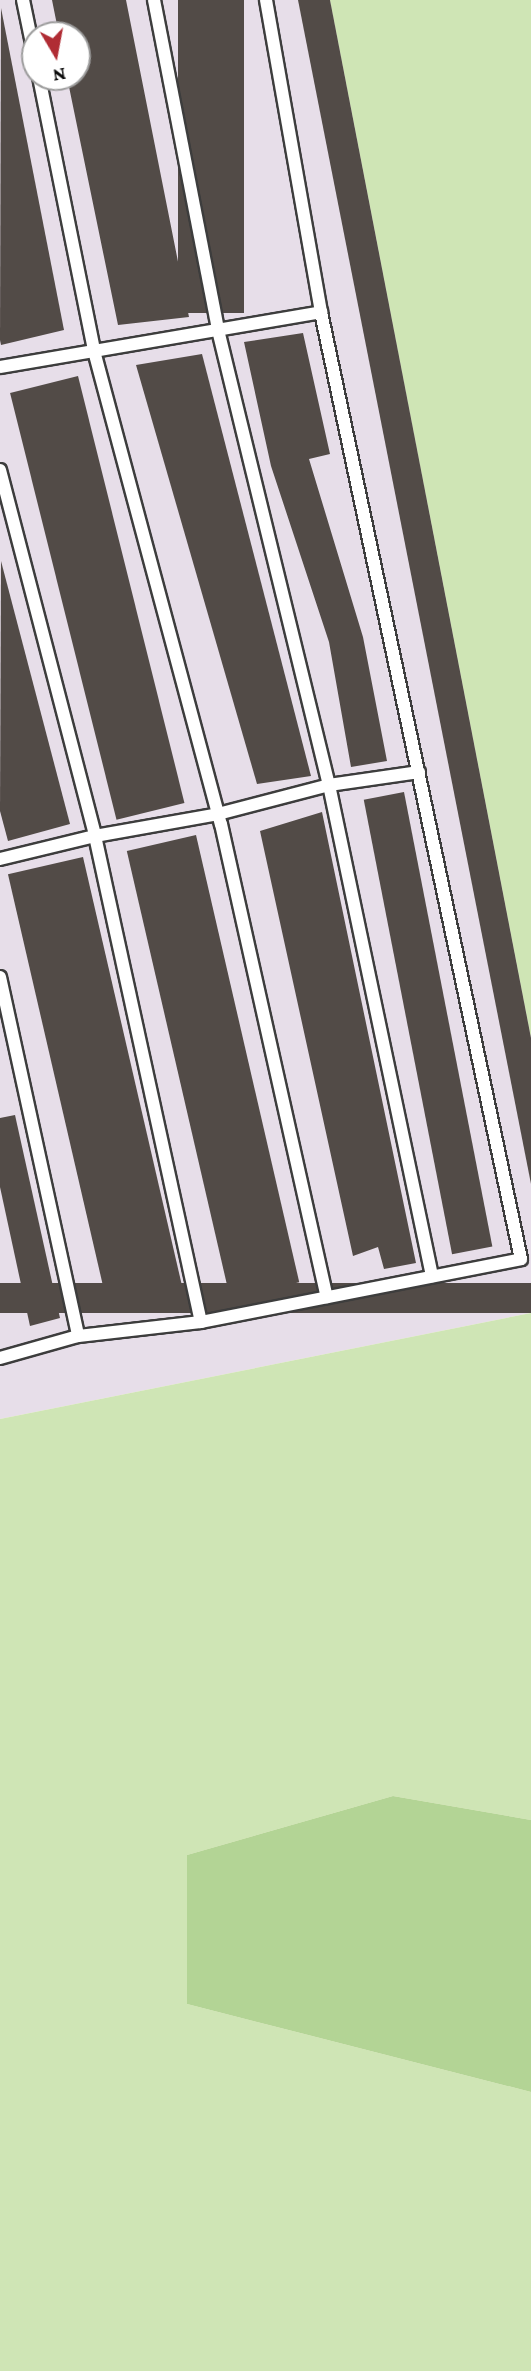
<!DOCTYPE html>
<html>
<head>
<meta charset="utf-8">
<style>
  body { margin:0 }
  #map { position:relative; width:531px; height:2371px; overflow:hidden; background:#fef9e8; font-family:"Crimson Pro",serif }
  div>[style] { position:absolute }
  .industrial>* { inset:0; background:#e7dee9 }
  .green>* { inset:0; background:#cfe5b5 }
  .forest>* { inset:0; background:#b3d495 }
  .building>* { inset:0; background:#524b47; transform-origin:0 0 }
  .roads { filter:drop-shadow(2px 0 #3d3d3d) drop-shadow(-2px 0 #3d3d3d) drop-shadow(0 2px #3d3d3d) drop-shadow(0 -2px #3d3d3d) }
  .lane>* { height:12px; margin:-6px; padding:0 6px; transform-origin:6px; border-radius:6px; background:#fff }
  span { translate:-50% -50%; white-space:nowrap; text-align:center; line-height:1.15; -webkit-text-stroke:7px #fff; paint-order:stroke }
  .north { position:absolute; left:21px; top:21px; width:70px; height:70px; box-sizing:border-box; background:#fff; border:2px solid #9d9d9d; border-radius:50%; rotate:170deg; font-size:19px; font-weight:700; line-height:28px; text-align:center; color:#0a0a0a }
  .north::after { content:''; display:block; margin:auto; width:24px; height:32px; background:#b02c34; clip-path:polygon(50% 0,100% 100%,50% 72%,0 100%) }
</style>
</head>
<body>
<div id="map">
  <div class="industrial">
    <i style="clip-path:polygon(evenodd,0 0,330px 0,531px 1038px,531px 1313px,0 1419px,0 0,35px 35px,77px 35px,77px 77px,35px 77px,35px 35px)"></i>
  </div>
  <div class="green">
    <i style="clip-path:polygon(330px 0,531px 0,531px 1038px)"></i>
    <i style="clip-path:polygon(531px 1313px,531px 1820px,393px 1796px,187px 1855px,187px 2004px,531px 2092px,531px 2371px,0 2371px,0 1419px)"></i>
  </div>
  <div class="forest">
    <i style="clip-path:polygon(393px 1796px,531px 1820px,531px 2092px,187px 2004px,187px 1855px)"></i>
  </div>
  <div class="building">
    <i style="clip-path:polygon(52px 0,126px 0,189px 317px,118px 325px,67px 77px,77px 77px,77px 35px,59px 35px)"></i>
    <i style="left:178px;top:0;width:66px;height:313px"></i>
    <i style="clip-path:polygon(298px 0,330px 0,531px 1038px,531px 1184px)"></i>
    <i style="clip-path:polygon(1px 8px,64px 330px,1px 345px,0 340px)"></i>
    <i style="clip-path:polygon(303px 333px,330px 454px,309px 459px,363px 637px,387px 761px,351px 767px,329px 642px,271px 466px,244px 342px)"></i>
    <i style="clip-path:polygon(202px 354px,311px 776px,257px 784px,136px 365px)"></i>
    <i style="left:78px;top:376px;width:440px;height:70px;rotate:76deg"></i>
    <i style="clip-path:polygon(1px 561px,70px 824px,8px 841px,0 811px)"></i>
    <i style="left:404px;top:792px;width:463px;height:41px;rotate:79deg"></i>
    <i style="clip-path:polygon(322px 812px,416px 1263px,384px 1269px,378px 1247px,353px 1256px,260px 831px)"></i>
    <i style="left:196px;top:835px;width:459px;height:71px;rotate:77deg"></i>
    <i style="left:83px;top:857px;width:445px;height:77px;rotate:77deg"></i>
    <i style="clip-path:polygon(15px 1115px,60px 1318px,30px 1326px,0 1187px,0 1118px)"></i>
    <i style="left:531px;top:1283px;width:30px;height:541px;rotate:90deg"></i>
  </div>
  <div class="roads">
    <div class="lane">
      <i style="left:23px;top:0;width:59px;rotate:78.3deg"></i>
      <i style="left:154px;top:0;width:336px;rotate:79deg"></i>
      <i style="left:218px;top:330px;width:468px;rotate:76.3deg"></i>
      <i style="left:329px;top:785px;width:502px;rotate:78.15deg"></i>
      <i style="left:39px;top:77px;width:279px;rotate:78.6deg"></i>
      <i style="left:94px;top:351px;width:490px;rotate:75deg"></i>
      <i style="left:221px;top:824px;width:485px;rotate:77.4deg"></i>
      <i style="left:0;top:367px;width:326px;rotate:-9.7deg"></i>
      <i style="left:321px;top:312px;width:317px;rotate:-100deg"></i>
      <i style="left:0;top:470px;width:378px;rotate:75.4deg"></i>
      <i style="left:95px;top:836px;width:497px;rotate:77.7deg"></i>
      <i style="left:0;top:859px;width:98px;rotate:-13.6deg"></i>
      <i style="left:95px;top:836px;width:125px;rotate:-10.1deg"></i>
      <i style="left:218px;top:814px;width:115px;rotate:-14.6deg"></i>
      <i style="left:329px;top:785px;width:91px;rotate:-8.2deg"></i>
      <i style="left:0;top:977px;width:367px;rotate:77.7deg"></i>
      <i style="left:0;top:1358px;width:81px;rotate:-15.8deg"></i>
      <i style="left:78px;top:1336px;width:124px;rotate:-6.5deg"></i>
      <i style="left:201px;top:1322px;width:326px;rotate:-11.1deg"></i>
      <i style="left:521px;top:1259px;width:968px;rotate:-101.93deg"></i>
    </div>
  </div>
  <div class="north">N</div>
</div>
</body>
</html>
